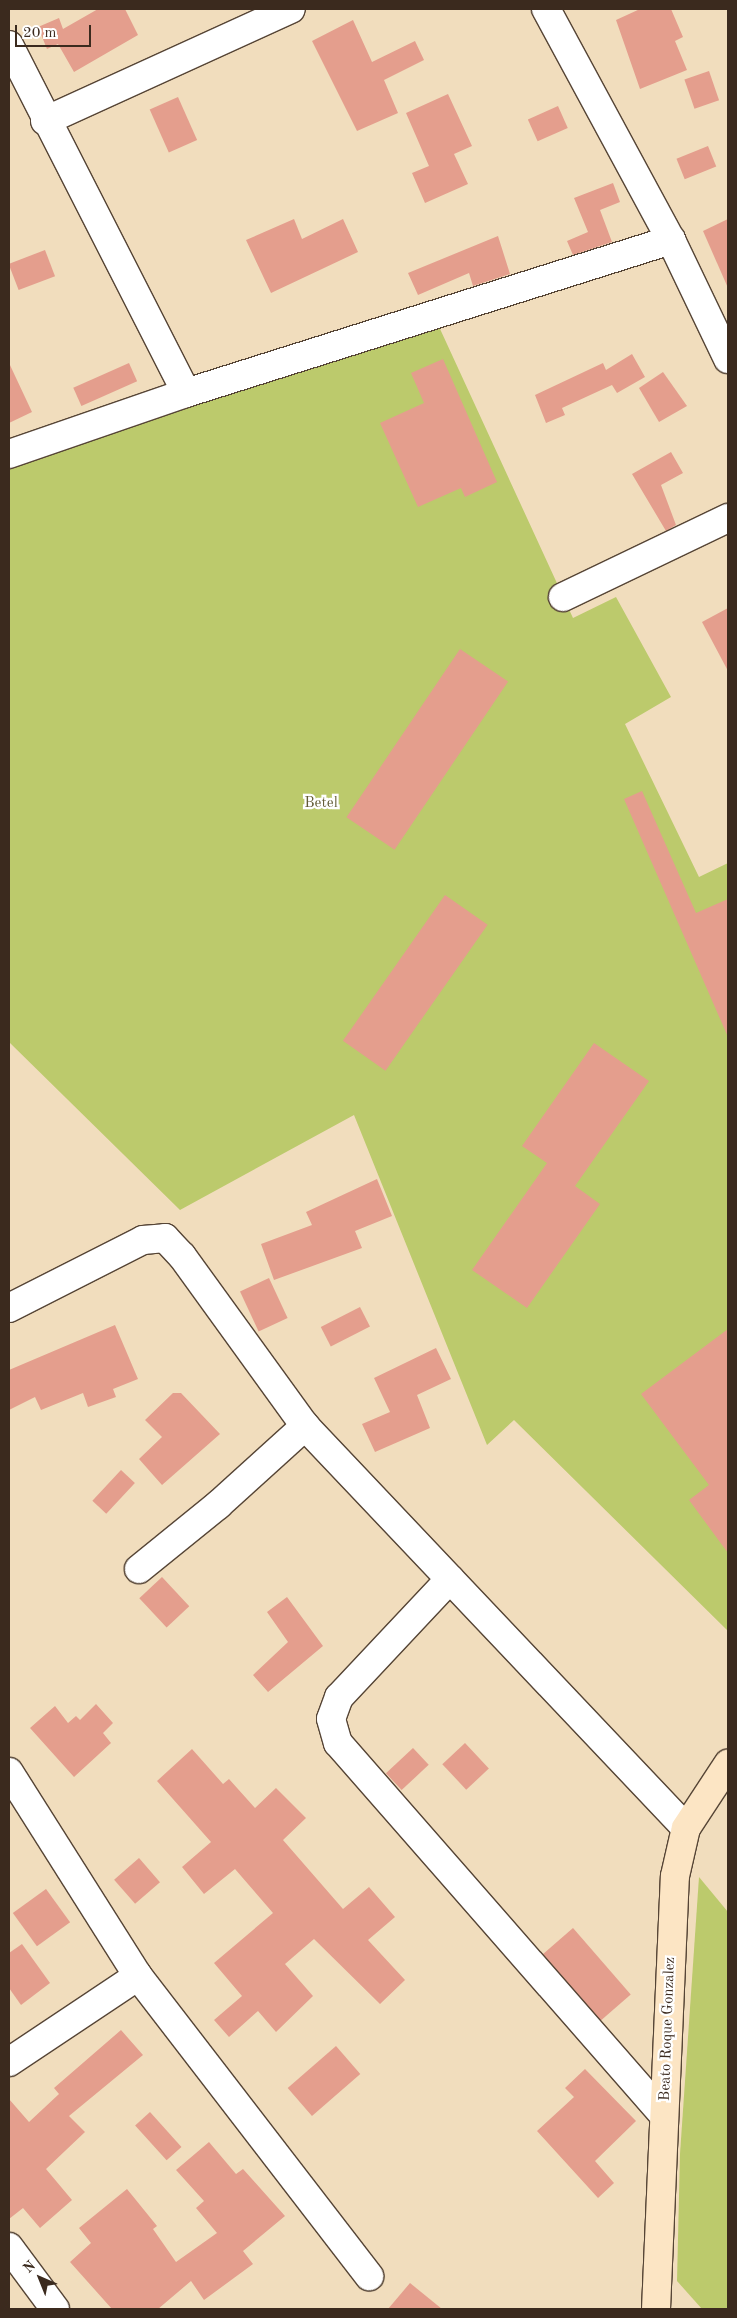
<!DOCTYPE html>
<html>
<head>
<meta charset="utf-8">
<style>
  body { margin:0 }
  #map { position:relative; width:737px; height:2318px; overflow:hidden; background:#f1ddbd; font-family:"Old Standard TT",serif }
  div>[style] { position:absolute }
  .green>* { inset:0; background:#bcca6c }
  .building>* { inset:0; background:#e49e8d; transform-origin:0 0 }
  .roads { filter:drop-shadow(1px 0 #564536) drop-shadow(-1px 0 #564536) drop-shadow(0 1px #564536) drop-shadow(0 -1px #564536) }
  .street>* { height:28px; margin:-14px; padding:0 14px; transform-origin:14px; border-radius:14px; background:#fff }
  .secondary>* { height:28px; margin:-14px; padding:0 14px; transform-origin:14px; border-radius:14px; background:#fce5c4 }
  span { translate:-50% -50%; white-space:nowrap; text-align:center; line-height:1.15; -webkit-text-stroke:4.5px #fff; paint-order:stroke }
  .park-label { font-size:15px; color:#625a35 }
  .street-label { font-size:15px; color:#3b2a1e }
  .frame { position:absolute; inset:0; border:10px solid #3b2a1e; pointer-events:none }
  .north { position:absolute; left:15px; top:2253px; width:50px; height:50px; -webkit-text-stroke:4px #fff; paint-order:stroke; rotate:316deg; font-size:14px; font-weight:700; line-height:20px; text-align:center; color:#3b2a1e }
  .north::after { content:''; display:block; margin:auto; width:18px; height:22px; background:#3b2a1e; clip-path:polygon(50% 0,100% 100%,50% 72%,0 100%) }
  .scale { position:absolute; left:15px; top:25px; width:76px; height:22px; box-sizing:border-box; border:2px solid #3b2a1e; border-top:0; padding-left:6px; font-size:15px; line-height:18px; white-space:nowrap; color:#3b2a1e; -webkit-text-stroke:4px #fff; paint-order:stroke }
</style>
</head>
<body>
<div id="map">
  <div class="green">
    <i style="clip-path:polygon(435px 318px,573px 618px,616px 597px,671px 697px,625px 724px,699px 877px,728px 863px,728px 1631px,514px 1420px,487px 1445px,354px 1115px,180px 1210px,9px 1042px,9px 469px)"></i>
    <i style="clip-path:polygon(699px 1877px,728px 1912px,728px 2309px,702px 2309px,677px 2281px,680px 2154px)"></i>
  </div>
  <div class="building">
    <i style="clip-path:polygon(98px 9px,125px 9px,138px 35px,74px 72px,58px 44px,47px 49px,38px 27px,59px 18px,63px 29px)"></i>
    <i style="clip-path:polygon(671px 9px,683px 37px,675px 41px,687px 70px,640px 89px,616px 20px,640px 9px)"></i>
    <i style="clip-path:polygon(353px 20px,372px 62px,415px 41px,424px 60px,384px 80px,398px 113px,357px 131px,312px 41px)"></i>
    <i style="left:709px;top:71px;width:31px;height:26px;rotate:71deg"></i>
    <i style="clip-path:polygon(448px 94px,472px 146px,454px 154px,468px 184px,425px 203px,412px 173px,429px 166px,406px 113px)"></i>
    <i style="left:178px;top:97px;width:47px;height:31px;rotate:66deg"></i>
    <i style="left:558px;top:106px;width:24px;height:33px;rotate:66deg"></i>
    <i style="left:708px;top:146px;width:22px;height:34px;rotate:68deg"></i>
    <i style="clip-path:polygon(613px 183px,620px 202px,600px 210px,612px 242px,573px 255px,567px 241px,588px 232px,574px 198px)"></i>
    <i style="clip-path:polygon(294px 219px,302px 239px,343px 219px,358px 252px,271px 293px,246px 240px)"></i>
    <i style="clip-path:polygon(728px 219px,728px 288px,703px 231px)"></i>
    <i style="clip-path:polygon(498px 236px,510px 274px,473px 286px,469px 273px,418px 295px,408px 273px)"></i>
    <i style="left:45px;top:250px;width:28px;height:39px;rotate:69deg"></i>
    <i style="clip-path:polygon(632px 354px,645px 377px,617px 393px,612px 385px,562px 408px,565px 415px,546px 423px,535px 395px,603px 363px,606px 370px)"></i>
    <i style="clip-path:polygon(443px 359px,497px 482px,465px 497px,461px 488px,418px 507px,380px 423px,424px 403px,411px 373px)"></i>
    <i style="clip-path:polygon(9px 363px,32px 412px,9px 423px)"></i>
    <i style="left:129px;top:363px;width:20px;height:61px;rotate:66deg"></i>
    <i style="clip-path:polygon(663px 372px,687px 406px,659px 422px,639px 388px)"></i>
    <i style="clip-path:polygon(671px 452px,683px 473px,661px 485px,676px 525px,666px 531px,632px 474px)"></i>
    <i style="clip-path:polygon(728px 608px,728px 671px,702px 622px)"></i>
    <i style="left:460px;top:649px;width:58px;height:203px;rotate:34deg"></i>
    <i style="clip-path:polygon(642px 791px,696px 913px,728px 899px,728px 1037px,624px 799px)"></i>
    <i style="left:445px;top:895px;width:52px;height:178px;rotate:35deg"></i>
    <i style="clip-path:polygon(594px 1043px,649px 1081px,575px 1186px,600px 1204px,527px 1308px,472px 1270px,547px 1163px,522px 1146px)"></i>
    <i style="clip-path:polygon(377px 1179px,392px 1216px,355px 1231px,362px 1248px,274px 1280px,261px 1244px,312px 1225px,306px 1212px)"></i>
    <i style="left:269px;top:1278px;width:44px;height:32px;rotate:65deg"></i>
    <i style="left:360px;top:1307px;width:22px;height:44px;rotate:63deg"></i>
    <i style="clip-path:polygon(115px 1325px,138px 1379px,113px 1389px,116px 1397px,88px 1407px,83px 1393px,41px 1410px,35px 1397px,9px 1410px,9px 1370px)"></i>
    <i style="clip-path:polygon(728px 1329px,728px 1553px,689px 1500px,709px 1485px,641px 1394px)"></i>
    <i style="clip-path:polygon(436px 1348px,451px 1379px,417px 1395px,430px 1428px,375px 1452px,362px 1424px,390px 1412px,374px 1378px)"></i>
    <i style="clip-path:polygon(173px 1393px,181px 1393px,220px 1434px,162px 1485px,139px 1459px,162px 1437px,145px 1420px)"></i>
    <i style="left:121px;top:1470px;width:19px;height:42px;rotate:43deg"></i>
    <i style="left:162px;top:1577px;width:40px;height:31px;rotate:47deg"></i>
    <i style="clip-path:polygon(287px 1597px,323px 1646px,268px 1692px,253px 1675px,288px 1642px,267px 1612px)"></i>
    <i style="clip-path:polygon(96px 1704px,113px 1723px,103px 1733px,111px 1743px,74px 1777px,30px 1728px,55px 1706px,68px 1723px,76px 1716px,80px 1720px)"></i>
    <i style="left:465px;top:1743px;width:35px;height:31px;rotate:47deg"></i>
    <i style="left:413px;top:1748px;width:23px;height:37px;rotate:47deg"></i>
    <i style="clip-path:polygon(192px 1749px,223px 1784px,229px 1779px,255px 1808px,276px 1788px,306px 1818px,283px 1840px,343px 1909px,369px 1887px,395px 1917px,368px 1940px,405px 1980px,380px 2004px,314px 1939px,285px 1964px,313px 1996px,276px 2032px,258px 2011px,229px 2037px,214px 2020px,242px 1996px,214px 1963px,273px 1913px,235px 1869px,204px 1894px,182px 1867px,211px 1842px,157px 1781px)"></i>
    <i style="left:139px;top:1858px;width:32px;height:33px;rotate:49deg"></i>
    <i style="left:46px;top:1889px;width:41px;height:41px;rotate:54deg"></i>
    <i style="left:573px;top:1928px;width:88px;height:40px;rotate:49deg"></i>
    <i style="clip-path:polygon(22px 1944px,50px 1983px,21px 2005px,9px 1988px,9px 1953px)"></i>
    <i style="clip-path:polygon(121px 2030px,143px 2055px,69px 2116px,85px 2132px,46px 2169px,72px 2200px,40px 2228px,23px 2208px,9px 2219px,9px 2099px,29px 2122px,59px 2094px,54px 2088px)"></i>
    <i style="left:336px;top:2046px;width:37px;height:64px;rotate:49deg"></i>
    <i style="clip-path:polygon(585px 2069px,636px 2121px,595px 2161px,614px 2183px,598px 2198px,537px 2131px,574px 2097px,565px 2088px)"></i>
    <i style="left:150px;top:2112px;width:47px;height:20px;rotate:48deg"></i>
    <i style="clip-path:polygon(209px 2142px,236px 2174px,243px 2169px,285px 2216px,243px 2251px,253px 2264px,204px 2300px,191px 2281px,158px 2309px,112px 2309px,70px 2262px,91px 2243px,79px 2228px,127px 2189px,157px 2226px,153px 2229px,176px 2262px,217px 2233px,196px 2208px,204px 2201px,176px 2170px)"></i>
    <i style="clip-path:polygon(410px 2283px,442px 2309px,388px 2309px)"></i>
  </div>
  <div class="roads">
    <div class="street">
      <i style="left:546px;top:9px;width:263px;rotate:61.6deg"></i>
      <i style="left:671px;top:240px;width:132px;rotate:64.4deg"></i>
      <i style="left:9px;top:45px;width:390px;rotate:63deg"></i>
      <i style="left:186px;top:393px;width:509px;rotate:-17.51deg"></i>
      <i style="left:45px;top:121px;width:270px;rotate:-24.5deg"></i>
      <i style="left:9px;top:454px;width:187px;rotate:-19deg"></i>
      <i style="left:563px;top:597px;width:183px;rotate:-25.6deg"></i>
      <i style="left:9px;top:1308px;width:150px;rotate:-26.9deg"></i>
      <i style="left:143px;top:1240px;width:22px;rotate:-5deg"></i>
      <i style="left:165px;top:1238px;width:25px;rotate:47deg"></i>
      <i style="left:182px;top:1256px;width:210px;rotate:54.1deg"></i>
      <i style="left:305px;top:1426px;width:554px;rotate:46.54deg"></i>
      <i style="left:139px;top:1569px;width:102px;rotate:-39deg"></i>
      <i style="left:218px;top:1505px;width:118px;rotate:-42.2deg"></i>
      <i style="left:450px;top:1579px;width:162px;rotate:133.2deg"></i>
      <i style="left:339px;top:1697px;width:23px;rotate:110deg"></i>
      <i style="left:331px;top:1719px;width:25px;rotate:74deg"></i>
      <i style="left:338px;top:1743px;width:495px;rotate:48.8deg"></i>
      <i style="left:9px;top:1772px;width:241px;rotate:57.7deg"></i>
      <i style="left:138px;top:1976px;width:379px;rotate:52.4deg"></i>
      <i style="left:9px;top:2062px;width:155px;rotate:-33.7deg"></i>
      <i style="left:9px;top:2247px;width:77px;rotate:53.4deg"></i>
    </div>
    <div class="secondary">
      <i style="left:656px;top:2309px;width:433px;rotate:-87.5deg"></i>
      <i style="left:675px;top:1876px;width:49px;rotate:-77.1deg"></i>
      <i style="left:686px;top:1828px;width:77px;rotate:-56.7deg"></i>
    </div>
  </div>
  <div class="park-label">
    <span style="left:321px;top:804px">Betel</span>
  </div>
  <div class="street-label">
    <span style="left:668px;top:2029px;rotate:-88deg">Beato Roque Gonzalez</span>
  </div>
  <div class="frame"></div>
  <div class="north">N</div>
  <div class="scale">20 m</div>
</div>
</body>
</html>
